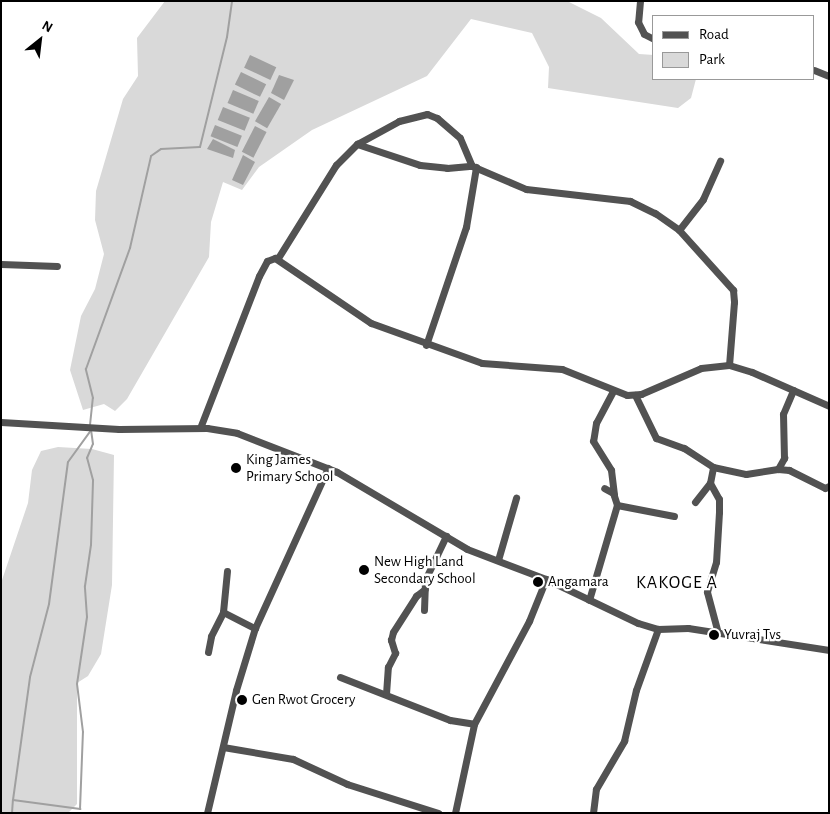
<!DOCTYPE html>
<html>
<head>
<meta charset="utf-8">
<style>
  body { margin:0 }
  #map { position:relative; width:830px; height:814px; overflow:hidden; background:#fff; font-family:"Alegreya Sans",sans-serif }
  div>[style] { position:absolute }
  .green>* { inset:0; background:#d9d9d9 }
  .water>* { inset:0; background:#a0a0a0; transform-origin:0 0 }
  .stream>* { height:2px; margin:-1px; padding:0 1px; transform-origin:1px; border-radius:1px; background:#a0a0a0 }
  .minor>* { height:7px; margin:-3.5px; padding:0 3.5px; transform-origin:3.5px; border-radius:3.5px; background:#525252 }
  .dots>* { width:14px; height:14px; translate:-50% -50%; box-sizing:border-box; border:2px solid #fff; border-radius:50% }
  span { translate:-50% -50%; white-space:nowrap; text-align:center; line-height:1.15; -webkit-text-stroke:4.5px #fff; paint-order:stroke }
  .poi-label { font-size:15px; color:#000 }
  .left { translate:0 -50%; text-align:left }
  .quarter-label { font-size:18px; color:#000; letter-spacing:1px }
  .frame { position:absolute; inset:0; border:2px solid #000; pointer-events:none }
  .legend { position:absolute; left:652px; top:15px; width:162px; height:65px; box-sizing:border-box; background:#fff; border:1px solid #999; margin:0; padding:6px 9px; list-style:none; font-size:15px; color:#000 }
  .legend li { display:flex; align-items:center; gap:10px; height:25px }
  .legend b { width:25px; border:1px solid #999 }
  .north { position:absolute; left:15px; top:15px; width:50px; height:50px; -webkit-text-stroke:4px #fff; paint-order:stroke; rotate:29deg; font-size:14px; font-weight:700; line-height:20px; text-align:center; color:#000 }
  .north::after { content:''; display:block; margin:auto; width:18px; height:22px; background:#000; clip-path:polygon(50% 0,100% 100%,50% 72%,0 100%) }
</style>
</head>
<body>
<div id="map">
  <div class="green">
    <i style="clip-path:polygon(165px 1px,567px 1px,601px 18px,639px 54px,654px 55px,654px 79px,696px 79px,691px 98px,678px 108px,548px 88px,549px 67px,532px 33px,471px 19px,427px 76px,312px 130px,259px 167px,242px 190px,223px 182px,211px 222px,209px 257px,127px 399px,115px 411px,104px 404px,83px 410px,70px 370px,81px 316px,95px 289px,104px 254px,95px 220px,96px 191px,123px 99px,138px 76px,137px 38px)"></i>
    <i style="clip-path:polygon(58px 447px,92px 449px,114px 455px,112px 585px,101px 654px,88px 676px,77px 683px,77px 804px,68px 813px,1px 813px,1px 583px,28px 503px,32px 470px,41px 451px)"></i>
  </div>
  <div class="water">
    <i style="left:250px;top:55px;width:29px;height:14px;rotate:25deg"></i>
    <i style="left:241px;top:72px;width:28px;height:14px;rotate:26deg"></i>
    <i style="clip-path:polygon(279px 75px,294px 80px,284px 100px,271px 93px)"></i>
    <i style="left:233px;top:90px;width:28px;height:14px;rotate:23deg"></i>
    <i style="left:269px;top:97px;width:14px;height:28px;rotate:30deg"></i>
    <i style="left:223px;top:107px;width:29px;height:14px;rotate:22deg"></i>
    <i style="left:215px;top:125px;width:29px;height:12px;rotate:22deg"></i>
    <i style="left:255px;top:126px;width:13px;height:29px;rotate:27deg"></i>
    <i style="clip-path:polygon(213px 139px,235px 150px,233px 158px,207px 149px)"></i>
    <i style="clip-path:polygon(243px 155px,255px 162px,243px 185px,232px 180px)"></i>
  </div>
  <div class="stream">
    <i style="left:90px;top:425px;width:27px;rotate:-84deg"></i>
    <i style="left:93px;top:398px;width:30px;rotate:-104deg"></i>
    <i style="left:86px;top:369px;width:129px;rotate:-70deg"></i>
    <i style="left:130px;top:248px;width:94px;rotate:-77.1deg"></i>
    <i style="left:151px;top:156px;width:12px;rotate:-35deg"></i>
    <i style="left:161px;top:149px;width:39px;rotate:-3deg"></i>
    <i style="left:200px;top:147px;width:113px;rotate:-76.2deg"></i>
    <i style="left:227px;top:37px;width:36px;rotate:-82deg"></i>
    <i style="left:13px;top:800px;width:124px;rotate:-82.1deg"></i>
    <i style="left:30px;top:677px;width:75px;rotate:-75.4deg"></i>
    <i style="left:49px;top:604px;width:143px;rotate:-82.4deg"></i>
    <i style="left:68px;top:462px;width:39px;rotate:-54deg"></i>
    <i style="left:12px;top:813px;width:13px;rotate:-86deg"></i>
    <i style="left:13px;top:800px;width:68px;rotate:7.7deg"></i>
    <i style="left:80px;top:809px;width:77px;rotate:-87.8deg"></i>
    <i style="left:83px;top:732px;width:48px;rotate:-97.1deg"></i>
    <i style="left:77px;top:684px;width:68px;rotate:-81.5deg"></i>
    <i style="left:87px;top:617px;width:31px;rotate:-94deg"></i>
    <i style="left:85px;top:586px;width:41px;rotate:-81.7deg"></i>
    <i style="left:91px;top:545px;width:65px;rotate:-88.2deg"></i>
    <i style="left:93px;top:480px;width:23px;rotate:-105deg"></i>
    <i style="left:87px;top:458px;width:15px;rotate:-67deg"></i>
    <i style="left:93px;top:444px;width:14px;rotate:-98deg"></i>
  </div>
  <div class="minor">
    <i style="left:640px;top:1px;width:21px;rotate:95deg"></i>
    <i style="left:638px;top:22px;width:13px;rotate:63deg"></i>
    <i style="left:644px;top:34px;width:11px;rotate:27deg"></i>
    <i style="left:814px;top:70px;width:16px;rotate:22deg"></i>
    <i style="left:357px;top:144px;width:66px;rotate:18.4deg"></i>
    <i style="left:420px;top:165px;width:27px;rotate:6deg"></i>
    <i style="left:447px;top:168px;width:25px;rotate:-5deg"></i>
    <i style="left:472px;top:166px;width:59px;rotate:23.1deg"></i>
    <i style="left:526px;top:189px;width:105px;rotate:6.6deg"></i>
    <i style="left:630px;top:201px;width:28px;rotate:26deg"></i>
    <i style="left:655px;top:213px;width:29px;rotate:35deg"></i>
    <i style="left:679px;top:230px;width:81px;rotate:48deg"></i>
    <i style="left:733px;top:290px;width:12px;rotate:85deg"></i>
    <i style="left:734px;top:302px;width:63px;rotate:94.5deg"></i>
    <i style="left:679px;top:230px;width:39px;rotate:-52deg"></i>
    <i style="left:703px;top:199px;width:42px;rotate:-65.9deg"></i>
    <i style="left:278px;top:258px;width:110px;rotate:-58.1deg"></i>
    <i style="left:336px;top:165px;width:30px;rotate:-45deg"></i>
    <i style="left:357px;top:144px;width:48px;rotate:-28.7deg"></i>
    <i style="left:399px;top:121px;width:29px;rotate:-14deg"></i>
    <i style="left:427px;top:114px;width:11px;rotate:22deg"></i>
    <i style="left:437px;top:118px;width:30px;rotate:41deg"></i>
    <i style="left:460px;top:138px;width:30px;rotate:67deg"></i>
    <i style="left:1px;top:264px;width:56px;rotate:2deg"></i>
    <i style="left:426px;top:345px;width:125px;rotate:-71.3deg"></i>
    <i style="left:466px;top:227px;width:61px;rotate:-80.5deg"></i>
    <i style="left:613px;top:391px;width:36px;rotate:118deg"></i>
    <i style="left:596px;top:423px;width:18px;rotate:99deg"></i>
    <i style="left:593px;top:441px;width:34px;rotate:58deg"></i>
    <i style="left:611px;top:470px;width:25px;rotate:83deg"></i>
    <i style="left:635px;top:395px;width:48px;rotate:64deg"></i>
    <i style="left:656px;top:438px;width:30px;rotate:20deg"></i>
    <i style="left:684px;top:448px;width:35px;rotate:33deg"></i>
    <i style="left:713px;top:467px;width:34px;rotate:12deg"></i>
    <i style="left:746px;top:474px;width:32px;rotate:-9deg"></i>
    <i style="left:778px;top:469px;width:13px;rotate:-61deg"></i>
    <i style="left:784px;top:458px;width:44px;rotate:-91.3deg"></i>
    <i style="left:783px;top:414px;width:26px;rotate:-67deg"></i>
    <i style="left:1px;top:422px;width:118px;rotate:3.4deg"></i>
    <i style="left:119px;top:429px;width:88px;rotate:-0.7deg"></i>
    <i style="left:207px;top:428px;width:30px;rotate:9deg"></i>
    <i style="left:237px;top:433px;width:107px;rotate:21.3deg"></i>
    <i style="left:337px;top:472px;width:151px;rotate:30.6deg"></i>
    <i style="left:467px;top:549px;width:85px;rotate:20.8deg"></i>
    <i style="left:546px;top:579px;width:102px;rotate:25.6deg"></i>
    <i style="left:638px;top:623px;width:21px;rotate:17deg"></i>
    <i style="left:658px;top:629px;width:30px;rotate:-2deg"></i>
    <i style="left:688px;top:628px;width:143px;rotate:8.9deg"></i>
    <i style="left:200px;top:428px;width:163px;rotate:-68.8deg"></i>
    <i style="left:259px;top:276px;width:17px;rotate:-62deg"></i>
    <i style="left:267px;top:261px;width:9px;rotate:-21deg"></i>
    <i style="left:275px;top:258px;width:116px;rotate:34.1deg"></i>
    <i style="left:371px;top:323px;width:118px;rotate:19.8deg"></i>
    <i style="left:482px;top:363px;width:80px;rotate:4.3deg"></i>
    <i style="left:562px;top:369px;width:70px;rotate:21.8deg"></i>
    <i style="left:627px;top:395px;width:14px;rotate:-4deg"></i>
    <i style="left:641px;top:394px;width:65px;rotate:-23.4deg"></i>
    <i style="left:701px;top:368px;width:28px;rotate:-6deg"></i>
    <i style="left:729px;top:365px;width:24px;rotate:17deg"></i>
    <i style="left:752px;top:372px;width:84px;rotate:23.8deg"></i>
    <i style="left:778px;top:469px;width:11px;rotate:5deg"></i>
    <i style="left:789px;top:470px;width:40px;rotate:26.6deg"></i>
    <i style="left:825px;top:488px;width:4px;rotate:-27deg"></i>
    <i style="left:710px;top:483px;width:18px;rotate:61deg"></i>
    <i style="left:719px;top:499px;width:13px;rotate:90deg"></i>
    <i style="left:719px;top:512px;width:50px;rotate:93.4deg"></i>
    <i style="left:716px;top:562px;width:31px;rotate:107deg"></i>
    <i style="left:707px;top:592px;width:42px;rotate:75deg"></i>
    <i style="left:695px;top:502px;width:24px;rotate:-52deg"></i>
    <i style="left:710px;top:483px;width:16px;rotate:-79deg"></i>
    <i style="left:617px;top:505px;width:58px;rotate:10.9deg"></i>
    <i style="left:498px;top:560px;width:65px;rotate:-73.8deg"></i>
    <i style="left:227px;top:571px;width:41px;rotate:95.6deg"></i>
    <i style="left:223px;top:612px;width:36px;rotate:27deg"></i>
    <i style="left:589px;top:600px;width:99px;rotate:-73.6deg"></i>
    <i style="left:617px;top:505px;width:13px;rotate:-108deg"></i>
    <i style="left:613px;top:493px;width:10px;rotate:-151deg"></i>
    <i style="left:424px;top:610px;width:30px;rotate:-88deg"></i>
    <i style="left:425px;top:580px;width:49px;rotate:-64.5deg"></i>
    <i style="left:208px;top:652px;width:16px;rotate:-79deg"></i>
    <i style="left:211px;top:636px;width:27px;rotate:-63deg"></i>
    <i style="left:340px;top:677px;width:118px;rotate:21.4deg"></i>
    <i style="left:450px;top:720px;width:24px;rotate:9deg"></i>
    <i style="left:386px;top:694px;width:27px;rotate:-86deg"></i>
    <i style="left:388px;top:667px;width:16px;rotate:-63deg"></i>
    <i style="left:395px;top:653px;width:14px;rotate:-107deg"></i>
    <i style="left:391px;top:640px;width:8px;rotate:-76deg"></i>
    <i style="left:393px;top:632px;width:43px;rotate:-57.4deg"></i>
    <i style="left:416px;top:596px;width:11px;rotate:-38deg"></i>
    <i style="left:223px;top:747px;width:71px;rotate:9.7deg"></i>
    <i style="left:293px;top:759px;width:60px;rotate:24.8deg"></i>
    <i style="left:347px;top:784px;width:96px;rotate:17.7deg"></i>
    <i style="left:207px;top:813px;width:126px;rotate:-76.7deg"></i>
    <i style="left:236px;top:690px;width:65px;rotate:-73deg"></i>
    <i style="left:255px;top:628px;width:176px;rotate:-65.5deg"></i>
    <i style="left:455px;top:813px;width:91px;rotate:-77.9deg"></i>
    <i style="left:474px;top:724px;width:117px;rotate:-61.9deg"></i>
    <i style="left:529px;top:621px;width:45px;rotate:-68deg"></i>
    <i style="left:593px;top:813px;width:24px;rotate:-83deg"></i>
    <i style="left:596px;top:789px;width:56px;rotate:-59.7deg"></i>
    <i style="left:624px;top:741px;width:52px;rotate:-76.8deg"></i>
    <i style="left:636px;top:690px;width:65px;rotate:-70.2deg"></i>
  </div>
  <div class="dots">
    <i style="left:236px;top:468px;background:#000"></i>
    <i style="left:364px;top:570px;background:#000"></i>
    <i style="left:538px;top:582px;background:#000"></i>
    <i style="left:714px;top:635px;background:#000"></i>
    <i style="left:242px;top:700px;background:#000"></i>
  </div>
  <div class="poi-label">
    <span class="left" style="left:246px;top:468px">King James<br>Primary School</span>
    <span class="left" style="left:374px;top:570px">New High Land<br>Secondary School</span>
    <span class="left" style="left:548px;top:582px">Angamara</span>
    <span class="left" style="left:724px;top:635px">Yuvraj Tvs</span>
    <span class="left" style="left:252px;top:700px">Gen Rwot Grocery</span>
  </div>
  <div class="quarter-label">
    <span style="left:677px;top:583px">KAKOGE A</span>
  </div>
  <div class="frame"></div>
  <ul class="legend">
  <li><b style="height:6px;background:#525252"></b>Road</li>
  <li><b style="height:14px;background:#d9d9d9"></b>Park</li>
  </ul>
  <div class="north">N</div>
</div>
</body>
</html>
